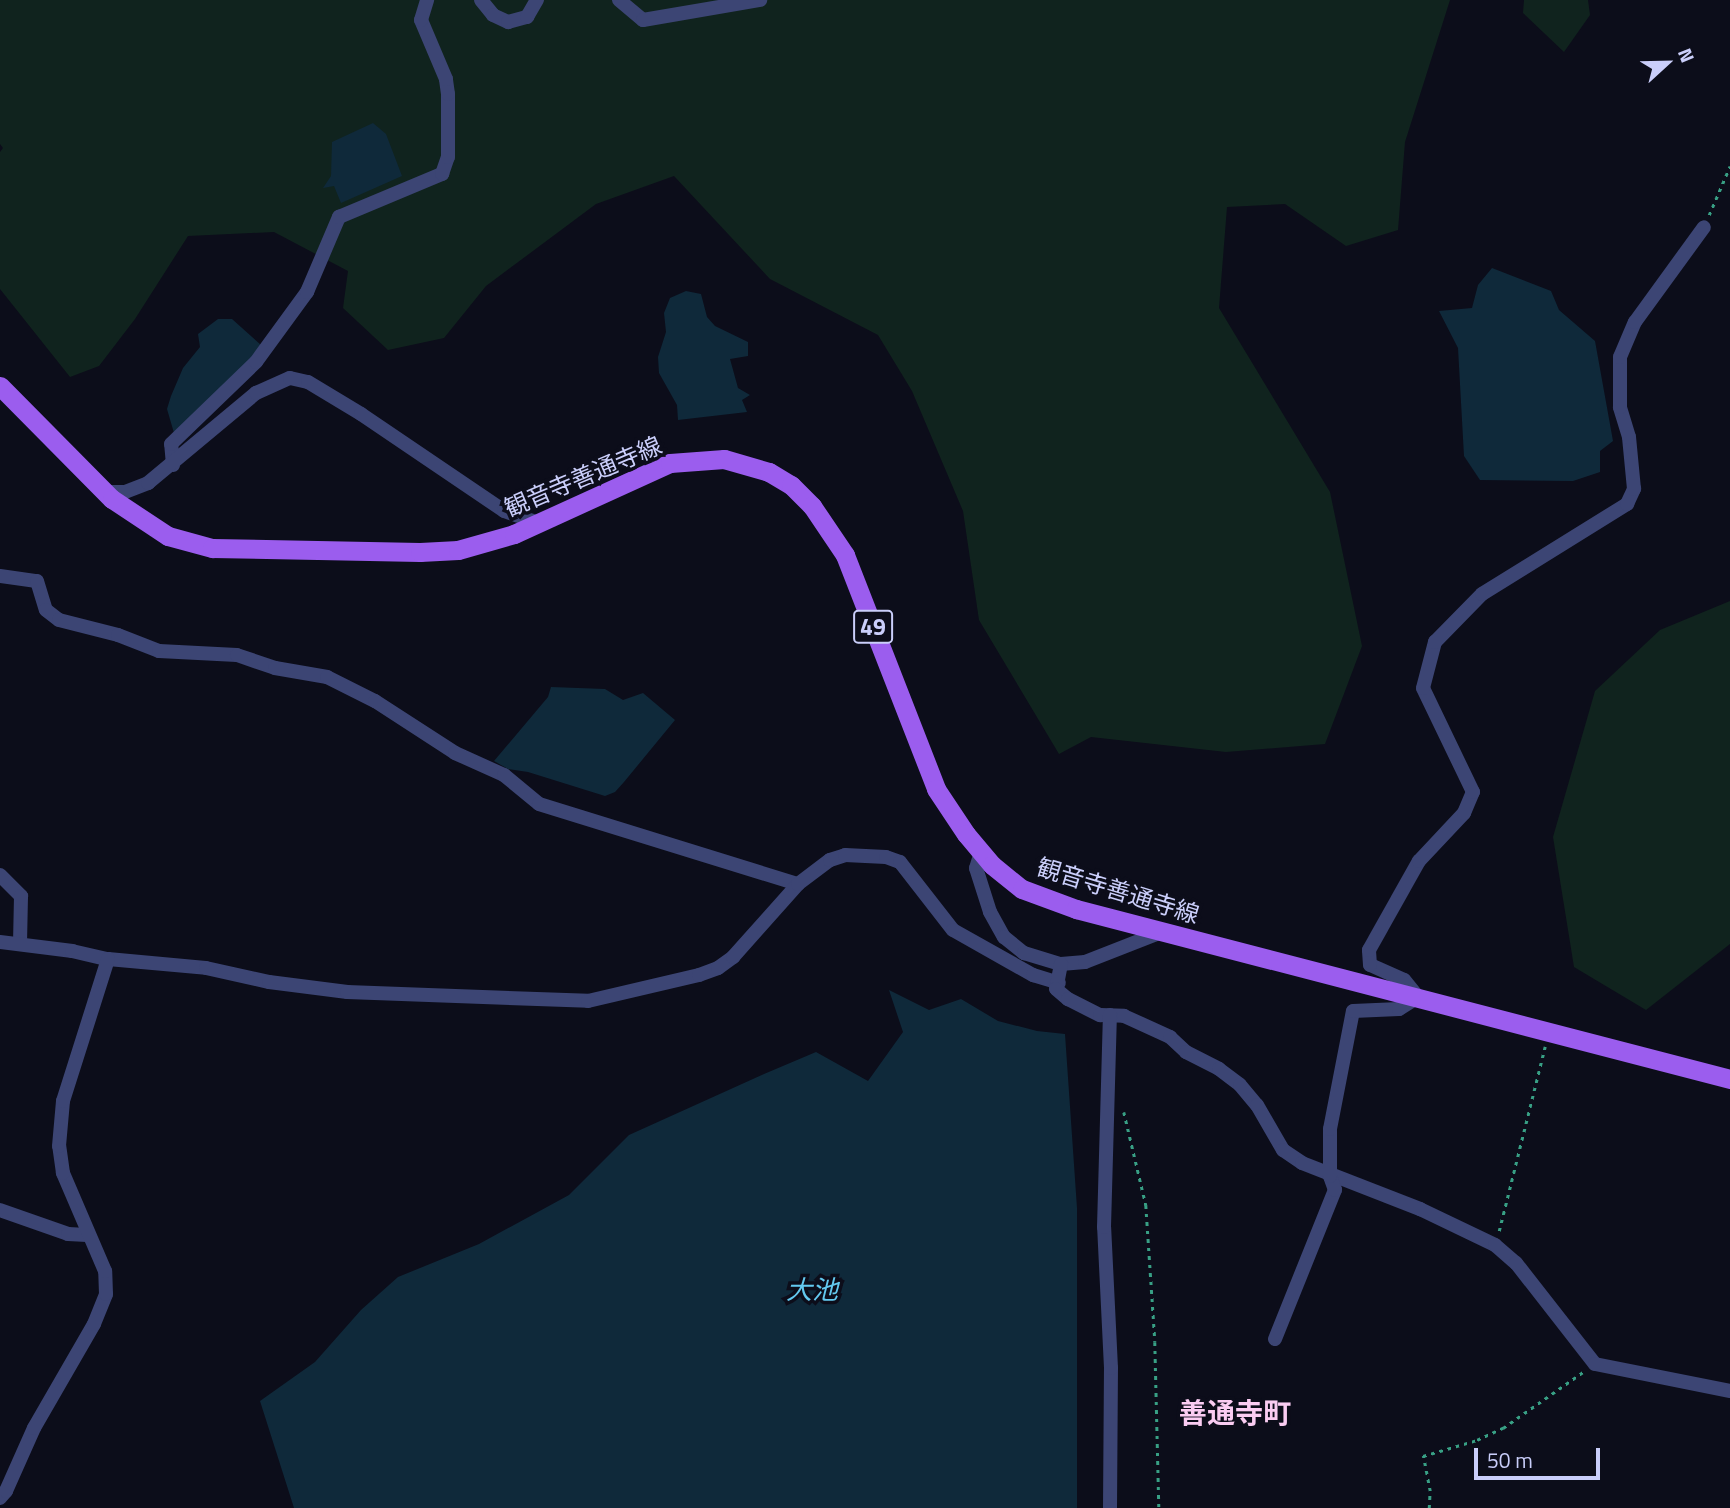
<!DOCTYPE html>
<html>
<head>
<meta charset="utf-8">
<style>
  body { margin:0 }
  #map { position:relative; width:1730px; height:1508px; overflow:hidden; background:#0c0d1a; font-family:"Titillium Web","Noto Sans JP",sans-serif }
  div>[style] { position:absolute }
  .green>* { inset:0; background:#10231e }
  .water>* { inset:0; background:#0f293a }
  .path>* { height:2.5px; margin-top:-1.25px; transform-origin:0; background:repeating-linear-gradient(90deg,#38a085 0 3.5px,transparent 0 8.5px) }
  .minor>* { height:14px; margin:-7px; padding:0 7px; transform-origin:7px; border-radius:7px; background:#3c4574 }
  .primary>* { height:19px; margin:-9.5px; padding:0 9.5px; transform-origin:9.5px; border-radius:9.5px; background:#9b5dee }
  span { translate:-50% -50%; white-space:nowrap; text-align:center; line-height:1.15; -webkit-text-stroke:7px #0c0d1a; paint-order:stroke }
  .shield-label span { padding:2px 5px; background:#0c0d1a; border:2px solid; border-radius:5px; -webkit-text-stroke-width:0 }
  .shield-label { font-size:23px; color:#cacefa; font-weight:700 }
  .street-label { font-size:24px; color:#cacefa }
  .water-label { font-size:26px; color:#63c9ef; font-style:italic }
  .quarter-label { font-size:28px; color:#faccf2; font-weight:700 }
  .north { position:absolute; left:1632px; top:28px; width:70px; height:70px; -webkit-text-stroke:5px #0c0d1a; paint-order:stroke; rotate:68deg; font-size:19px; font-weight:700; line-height:28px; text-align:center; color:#cacefa }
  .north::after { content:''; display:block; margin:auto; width:24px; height:32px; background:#cacefa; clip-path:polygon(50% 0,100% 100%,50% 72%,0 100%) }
  .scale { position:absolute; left:1474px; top:1448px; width:126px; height:32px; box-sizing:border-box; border:4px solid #cacefa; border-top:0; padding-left:9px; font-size:21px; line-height:24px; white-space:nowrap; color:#cacefa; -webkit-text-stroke:5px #0c0d1a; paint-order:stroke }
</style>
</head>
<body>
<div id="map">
  <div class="green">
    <i style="clip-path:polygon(0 0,1450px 0,1405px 142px,1398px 230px,1346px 246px,1285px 204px,1227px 207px,1219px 308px,1330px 492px,1362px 646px,1325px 744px,1226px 752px,1091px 737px,1059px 754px,979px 620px,963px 511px,912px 391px,878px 335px,770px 279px,674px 176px,596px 204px,486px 286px,444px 338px,388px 350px,343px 308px,348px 271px,274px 232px,188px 236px,135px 319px,99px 366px,70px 377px,0 289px,0 152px,3px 148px,0 144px)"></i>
    <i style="clip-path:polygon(1524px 0,1588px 0,1590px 15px,1564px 52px,1523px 13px)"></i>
    <i style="clip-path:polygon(1730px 601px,1730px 944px,1646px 1010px,1574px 967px,1553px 837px,1595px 691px,1660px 630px)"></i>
  </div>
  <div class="water">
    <i style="clip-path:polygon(373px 123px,386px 134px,402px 176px,341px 203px,334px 186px,323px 188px,331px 176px,332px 142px)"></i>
    <i style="clip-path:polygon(1492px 268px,1551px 291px,1559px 310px,1595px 341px,1613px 441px,1600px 451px,1600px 472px,1573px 481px,1480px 480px,1464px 456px,1458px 348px,1439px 311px,1472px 308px,1478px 285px)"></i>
    <i style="clip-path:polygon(686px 291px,701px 294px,707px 317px,715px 326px,748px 342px,748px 356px,730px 359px,738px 388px,750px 395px,742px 400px,747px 412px,678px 420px,677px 405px,659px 373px,658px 357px,666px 332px,664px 313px,670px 298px)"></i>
    <i style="clip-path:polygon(218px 319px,232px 319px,261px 345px,247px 365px,174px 433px,167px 409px,171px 396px,183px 368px,200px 347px,198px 334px)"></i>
    <i style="clip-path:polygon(551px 687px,605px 689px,623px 700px,643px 693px,675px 720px,624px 782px,615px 792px,605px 796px,528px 772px,508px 769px,494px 761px,548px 697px)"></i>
    <i style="clip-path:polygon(889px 990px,929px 1010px,961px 999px,998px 1021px,1037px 1031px,1065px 1034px,1077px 1208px,1077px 1508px,294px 1508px,260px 1401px,315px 1362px,361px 1310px,398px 1277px,479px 1244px,569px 1195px,629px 1135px,764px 1074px,816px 1052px,868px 1081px,903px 1032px)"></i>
  </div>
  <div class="path">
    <i style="left:1709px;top:215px;width:53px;rotate:-66.8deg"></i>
    <i style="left:1124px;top:1112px;width:96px;rotate:76.7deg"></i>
    <i style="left:1146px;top:1205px;width:137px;rotate:86.2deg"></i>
    <i style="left:1155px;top:1342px;width:166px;rotate:88.6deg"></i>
    <i style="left:1499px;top:1231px;width:190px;rotate:-76deg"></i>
    <i style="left:1429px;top:1508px;width:17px;rotate:-87deg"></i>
    <i style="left:1430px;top:1491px;width:36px;rotate:-101deg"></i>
    <i style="left:1423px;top:1456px;width:56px;rotate:-16.5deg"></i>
    <i style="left:1477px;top:1440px;width:29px;rotate:-25deg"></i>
    <i style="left:1503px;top:1428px;width:98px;rotate:-35deg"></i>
  </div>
  <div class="minor">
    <i style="left:481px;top:0;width:19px;rotate:51deg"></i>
    <i style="left:493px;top:15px;width:17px;rotate:25deg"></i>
    <i style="left:508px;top:22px;width:20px;rotate:-15deg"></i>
    <i style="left:527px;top:17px;width:20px;rotate:-60deg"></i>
    <i style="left:619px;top:0;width:31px;rotate:40deg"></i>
    <i style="left:643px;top:20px;width:119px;rotate:-9.7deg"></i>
    <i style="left:173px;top:465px;width:21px;rotate:-95deg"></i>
    <i style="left:171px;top:444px;width:118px;rotate:-44deg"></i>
    <i style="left:256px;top:362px;width:87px;rotate:-53.9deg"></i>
    <i style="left:307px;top:292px;width:82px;rotate:-66.9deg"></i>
    <i style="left:339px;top:217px;width:112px;rotate:-22.7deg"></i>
    <i style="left:442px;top:174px;width:18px;rotate:-71deg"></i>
    <i style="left:448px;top:157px;width:63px;rotate:-90deg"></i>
    <i style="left:448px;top:94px;width:15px;rotate:-98deg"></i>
    <i style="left:446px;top:79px;width:64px;rotate:-113deg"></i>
    <i style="left:421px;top:20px;width:21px;rotate:-73deg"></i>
    <i style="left:105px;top:492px;width:20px"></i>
    <i style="left:125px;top:492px;width:25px;rotate:-21deg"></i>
    <i style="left:148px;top:483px;width:141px;rotate:-39.8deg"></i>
    <i style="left:256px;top:393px;width:37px;rotate:-24deg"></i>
    <i style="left:290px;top:378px;width:18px;rotate:13deg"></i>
    <i style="left:308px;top:382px;width:62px;rotate:31.1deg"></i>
    <i style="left:361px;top:414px;width:173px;rotate:34.1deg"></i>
    <i style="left:504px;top:511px;width:37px;rotate:19deg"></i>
    <i style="left:0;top:576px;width:37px;rotate:8deg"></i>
    <i style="left:37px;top:581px;width:30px;rotate:73deg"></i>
    <i style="left:46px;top:610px;width:16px;rotate:38deg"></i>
    <i style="left:59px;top:620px;width:61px;rotate:14.3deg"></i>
    <i style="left:118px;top:635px;width:44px;rotate:21.3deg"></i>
    <i style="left:159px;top:651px;width:78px;rotate:2.9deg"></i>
    <i style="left:237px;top:655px;width:40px;rotate:18.9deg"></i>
    <i style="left:275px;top:668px;width:53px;rotate:9.8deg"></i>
    <i style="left:327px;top:677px;width:54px;rotate:26.6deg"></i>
    <i style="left:375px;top:701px;width:95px;rotate:33deg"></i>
    <i style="left:455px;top:753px;width:54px;rotate:24.2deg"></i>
    <i style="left:504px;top:775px;width:45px;rotate:39.6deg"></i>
    <i style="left:539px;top:804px;width:271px;rotate:17.2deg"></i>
    <i style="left:981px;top:852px;width:17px;rotate:107deg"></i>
    <i style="left:976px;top:868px;width:46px;rotate:72.3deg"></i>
    <i style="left:990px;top:912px;width:29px;rotate:61deg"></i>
    <i style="left:1004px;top:937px;width:26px;rotate:39deg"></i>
    <i style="left:1024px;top:953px;width:39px;rotate:17deg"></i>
    <i style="left:1061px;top:964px;width:24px;rotate:-5deg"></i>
    <i style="left:1085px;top:962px;width:83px;rotate:-21.3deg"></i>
    <i style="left:0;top:875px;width:30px;rotate:45deg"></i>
    <i style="left:21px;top:896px;width:48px;rotate:91.2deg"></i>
    <i style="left:0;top:942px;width:73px;rotate:7.1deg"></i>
    <i style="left:72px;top:951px;width:37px;rotate:13deg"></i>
    <i style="left:108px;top:959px;width:98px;rotate:5.2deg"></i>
    <i style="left:206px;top:968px;width:65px;rotate:12.5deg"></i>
    <i style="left:269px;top:982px;width:79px;rotate:7.3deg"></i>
    <i style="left:347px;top:992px;width:241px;rotate:2.1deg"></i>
    <i style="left:588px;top:1001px;width:114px;rotate:-13.2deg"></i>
    <i style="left:699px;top:975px;width:20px;rotate:-20deg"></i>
    <i style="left:718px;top:968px;width:19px;rotate:-36deg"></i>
    <i style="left:733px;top:957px;width:98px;rotate:-48.3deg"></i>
    <i style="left:798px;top:884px;width:40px;rotate:-37deg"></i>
    <i style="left:830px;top:860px;width:16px;rotate:-18deg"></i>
    <i style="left:845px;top:855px;width:41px;rotate:2.8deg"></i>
    <i style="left:886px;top:857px;width:15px;rotate:20deg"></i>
    <i style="left:900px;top:862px;width:86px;rotate:52.1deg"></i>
    <i style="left:953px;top:930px;width:92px;rotate:29.4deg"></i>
    <i style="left:1033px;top:975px;width:27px;rotate:17deg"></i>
    <i style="left:1061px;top:964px;width:25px;rotate:101deg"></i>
    <i style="left:1056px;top:989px;width:16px;rotate:40deg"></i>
    <i style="left:1068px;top:999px;width:36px;rotate:27deg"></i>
    <i style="left:1100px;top:1015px;width:24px;rotate:2deg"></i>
    <i style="left:1124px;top:1016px;width:51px;rotate:24.5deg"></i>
    <i style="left:1170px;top:1037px;width:22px;rotate:43deg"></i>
    <i style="left:1186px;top:1052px;width:37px;rotate:27deg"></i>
    <i style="left:1219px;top:1069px;width:26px;rotate:37deg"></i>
    <i style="left:1240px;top:1085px;width:26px;rotate:50deg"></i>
    <i style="left:1257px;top:1105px;width:52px;rotate:60deg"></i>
    <i style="left:1283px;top:1150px;width:23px;rotate:34deg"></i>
    <i style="left:1302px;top:1163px;width:127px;rotate:21.3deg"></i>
    <i style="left:1420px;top:1209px;width:83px;rotate:25.6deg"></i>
    <i style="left:1495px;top:1245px;width:28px;rotate:41deg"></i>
    <i style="left:1516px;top:1263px;width:128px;rotate:52deg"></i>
    <i style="left:1595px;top:1364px;width:138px;rotate:11.3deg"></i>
    <i style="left:0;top:1210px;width:72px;rotate:19.4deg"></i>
    <i style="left:68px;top:1234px;width:19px;rotate:3deg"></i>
    <i style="left:1275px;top:1339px;width:161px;rotate:-68.1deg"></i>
    <i style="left:1335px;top:1190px;width:15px;rotate:-110deg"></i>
    <i style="left:1330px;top:1176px;width:47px;rotate:-90deg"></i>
    <i style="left:1330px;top:1129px;width:120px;rotate:-79deg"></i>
    <i style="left:1353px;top:1011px;width:46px;rotate:-2.5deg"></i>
    <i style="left:1399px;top:1009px;width:22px;rotate:-32deg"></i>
    <i style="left:1418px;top:997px;width:22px;rotate:-129deg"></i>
    <i style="left:1404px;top:980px;width:37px;rotate:-156deg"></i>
    <i style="left:1370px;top:965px;width:15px;rotate:-94deg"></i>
    <i style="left:1369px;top:950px;width:102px;rotate:-60.7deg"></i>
    <i style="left:1419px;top:861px;width:66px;rotate:-46.8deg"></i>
    <i style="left:1464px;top:813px;width:23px;rotate:-67deg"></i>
    <i style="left:1473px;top:792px;width:115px;rotate:-115.7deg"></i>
    <i style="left:1423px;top:688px;width:48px;rotate:-75.4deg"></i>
    <i style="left:1435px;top:642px;width:67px;rotate:-45.6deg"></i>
    <i style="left:1482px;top:594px;width:171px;rotate:-31.8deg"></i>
    <i style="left:1627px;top:504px;width:17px;rotate:-65deg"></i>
    <i style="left:1634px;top:489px;width:52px;rotate:-95.5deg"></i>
    <i style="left:1629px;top:437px;width:31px;rotate:-107deg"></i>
    <i style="left:1620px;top:407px;width:50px;rotate:-90deg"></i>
    <i style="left:1620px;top:357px;width:38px;rotate:-67deg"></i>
    <i style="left:1635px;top:322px;width:117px;rotate:-54deg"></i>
    <i style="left:0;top:1498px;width:9px;rotate:-49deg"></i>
    <i style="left:6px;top:1491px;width:69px;rotate:-66deg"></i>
    <i style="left:34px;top:1428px;width:120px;rotate:-60deg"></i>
    <i style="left:94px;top:1324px;width:32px;rotate:-68deg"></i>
    <i style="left:106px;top:1294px;width:23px;rotate:-92deg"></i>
    <i style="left:105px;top:1271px;width:107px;rotate:-113.2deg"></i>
    <i style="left:63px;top:1173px;width:27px;rotate:-98deg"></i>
    <i style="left:59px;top:1146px;width:45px;rotate:-84.9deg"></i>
    <i style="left:63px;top:1101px;width:149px;rotate:-72.4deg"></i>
    <i style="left:1110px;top:1508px;width:140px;rotate:-89.6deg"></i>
    <i style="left:1111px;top:1368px;width:141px;rotate:-92.8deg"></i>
    <i style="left:1104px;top:1227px;width:212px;rotate:-88.4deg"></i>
  </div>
  <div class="primary">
    <i style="left:0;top:386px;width:159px;rotate:45.3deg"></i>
    <i style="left:112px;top:499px;width:67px;rotate:33.5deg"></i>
    <i style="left:168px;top:536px;width:46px;rotate:15.3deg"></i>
    <i style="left:212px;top:548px;width:208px;rotate:1.1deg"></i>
    <i style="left:420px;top:552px;width:38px;rotate:-3deg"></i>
    <i style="left:458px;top:550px;width:58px;rotate:-15.9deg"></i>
    <i style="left:514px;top:534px;width:171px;rotate:-24.5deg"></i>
    <i style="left:670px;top:463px;width:54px;rotate:-4.2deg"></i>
    <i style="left:724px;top:459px;width:47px;rotate:16.1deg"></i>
    <i style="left:769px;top:472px;width:26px;rotate:31deg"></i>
    <i style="left:791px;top:485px;width:30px;rotate:45deg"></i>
    <i style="left:812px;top:506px;width:59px;rotate:56deg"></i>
    <i style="left:845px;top:555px;width:251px;rotate:68.7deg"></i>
    <i style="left:936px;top:789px;width:54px;rotate:56.3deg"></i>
    <i style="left:966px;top:834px;width:40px;rotate:50deg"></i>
    <i style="left:992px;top:865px;width:38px;rotate:39deg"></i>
    <i style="left:1022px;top:889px;width:58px;rotate:20.3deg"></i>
    <i style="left:1076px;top:909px;width:676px;rotate:14.57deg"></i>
  </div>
  <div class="shield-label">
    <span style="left:873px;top:627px">49</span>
  </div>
  <div class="street-label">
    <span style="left:583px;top:477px;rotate:-23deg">観音寺善通寺線</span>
    <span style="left:1118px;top:891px;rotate:17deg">観音寺善通寺線</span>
  </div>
  <div class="water-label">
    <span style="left:812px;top:1290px">大池</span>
  </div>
  <div class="quarter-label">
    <span style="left:1235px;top:1413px">善通寺町</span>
  </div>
  <div class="north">N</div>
  <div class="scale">50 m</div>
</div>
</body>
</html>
